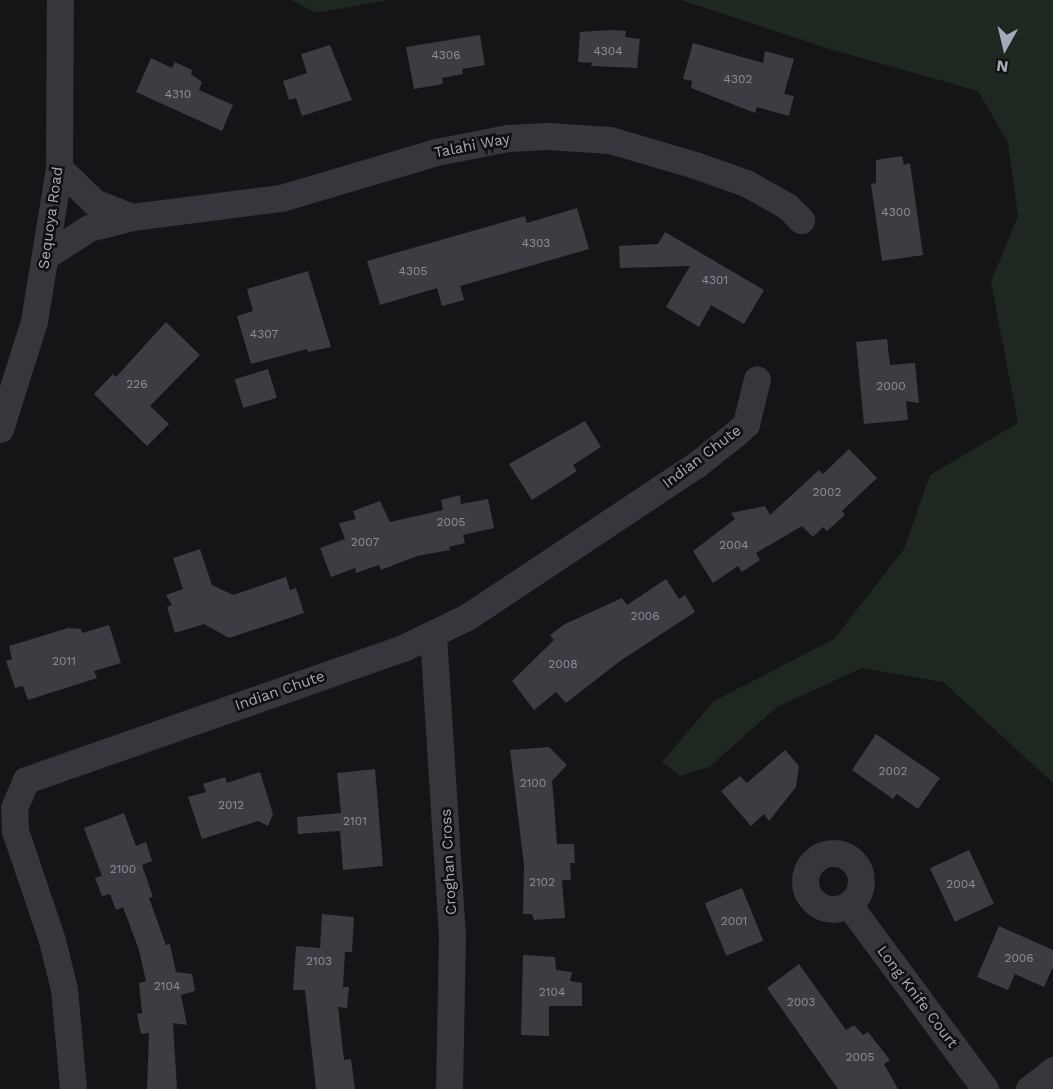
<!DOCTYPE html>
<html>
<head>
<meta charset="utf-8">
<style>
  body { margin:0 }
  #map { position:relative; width:1053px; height:1089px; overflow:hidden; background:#151517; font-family:"Work Sans",sans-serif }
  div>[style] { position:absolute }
  .green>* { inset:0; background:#1f2721 }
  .building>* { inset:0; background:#3c3d42; transform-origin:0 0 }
  .minor>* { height:27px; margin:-13.5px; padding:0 13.5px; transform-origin:13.5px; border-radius:13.5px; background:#36363c }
  .minor>.ring { margin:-13.5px; padding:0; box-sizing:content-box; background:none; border:27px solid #36363c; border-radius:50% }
  span { translate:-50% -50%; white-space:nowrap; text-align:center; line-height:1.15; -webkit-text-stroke:5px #101012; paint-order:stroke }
  .number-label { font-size:12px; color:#8c8e9a }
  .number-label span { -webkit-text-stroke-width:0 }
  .street-label { font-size:15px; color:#a6a9b8 }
  .north { position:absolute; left:975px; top:18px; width:60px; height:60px; -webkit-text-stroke:4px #101012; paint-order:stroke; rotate:188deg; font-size:16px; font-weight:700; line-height:24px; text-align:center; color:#a6a9b8 }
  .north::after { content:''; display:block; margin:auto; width:21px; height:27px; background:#a6a9b8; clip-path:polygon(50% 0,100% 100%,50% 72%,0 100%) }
</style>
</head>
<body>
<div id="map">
  <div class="green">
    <i style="clip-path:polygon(291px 0,389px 0,316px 13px)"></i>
    <i style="clip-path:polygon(681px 0,1053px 0,1053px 783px,943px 682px,862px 668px,777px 707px,709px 767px,680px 776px,662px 762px,714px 701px,834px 639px,904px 549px,930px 475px,1018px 423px,991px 282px,1018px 216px,1008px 143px,978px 91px,833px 50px)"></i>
  </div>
  <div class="building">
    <i style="clip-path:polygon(610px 30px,626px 31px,625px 37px,640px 39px,637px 68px,591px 66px,592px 63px,578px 62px,580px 32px)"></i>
    <i style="clip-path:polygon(480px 35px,485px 65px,462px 69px,463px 74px,442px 78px,443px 84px,414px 89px,406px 47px)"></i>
    <i style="clip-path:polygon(693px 43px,763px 63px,765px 51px,794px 59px,784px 94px,794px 96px,789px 116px,757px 107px,755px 113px,691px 88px,692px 81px,683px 79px)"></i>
    <i style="clip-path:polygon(330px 45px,352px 100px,302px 116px,296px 98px,289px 100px,283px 81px,307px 73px,301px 54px)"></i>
    <i style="clip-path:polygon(151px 58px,172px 68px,175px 62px,192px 70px,191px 74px,202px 82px,199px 90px,233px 105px,222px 131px,136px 92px)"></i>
    <i style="clip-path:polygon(902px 156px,904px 165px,910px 163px,923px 255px,882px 261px,871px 184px,876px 183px,876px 160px)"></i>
    <i style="clip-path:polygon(577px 208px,589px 249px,460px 286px,464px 300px,442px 306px,437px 288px,380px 305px,367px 261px,525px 216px,527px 223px)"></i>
    <i style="clip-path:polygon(665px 232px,764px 290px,744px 324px,711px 305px,699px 327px,666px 307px,690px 266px,620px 268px,619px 246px,658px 244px)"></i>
    <i style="clip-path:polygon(308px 271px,331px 347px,308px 352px,307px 349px,251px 364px,237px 316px,253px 311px,247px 289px)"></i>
    <i style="clip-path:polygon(166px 322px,200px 355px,150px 406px,169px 424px,147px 446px,94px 394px,113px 374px,116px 377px)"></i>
    <i style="clip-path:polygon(887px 339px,890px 365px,915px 363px,919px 403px,906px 401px,908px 420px,864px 424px,856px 342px)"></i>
    <i style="left:268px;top:369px;width:30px;height:35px;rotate:73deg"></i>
    <i style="clip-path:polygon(585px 421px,601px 447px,573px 465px,577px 471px,532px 500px,509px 464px)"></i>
    <i style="clip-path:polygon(849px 449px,877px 478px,842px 511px,845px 515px,827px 531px,823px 527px,813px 537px,802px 526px,756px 553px,760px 560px,742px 572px,738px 566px,713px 583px,693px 551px,735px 519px,731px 513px,765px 506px,770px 515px,819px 470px,823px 474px)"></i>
    <i style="clip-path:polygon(460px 495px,461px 504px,488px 499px,494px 528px,463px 535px,465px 543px,449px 547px,450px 550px,417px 556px,381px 570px,379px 565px,356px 573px,355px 568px,331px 577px,320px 548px,345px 539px,339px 523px,356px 519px,353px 511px,380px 501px,390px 522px,443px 510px,441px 500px)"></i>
    <i style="clip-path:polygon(200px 549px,212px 585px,233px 595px,286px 577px,290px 590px,296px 588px,304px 613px,229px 638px,204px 624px,175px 633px,167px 607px,172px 605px,166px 595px,183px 589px,173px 558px)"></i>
    <i style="clip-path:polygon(666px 579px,679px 599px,685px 595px,695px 612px,620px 661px,566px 703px,556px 692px,534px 710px,512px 681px,554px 640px,550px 635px,565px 624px,622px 598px,627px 605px)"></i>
    <i style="clip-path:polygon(109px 625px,121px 663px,94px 671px,97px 678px,28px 700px,23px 686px,15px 688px,6px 661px,12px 659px,9px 646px,68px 628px,81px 629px,82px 633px)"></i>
    <i style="clip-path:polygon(876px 734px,940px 778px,918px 809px,897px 794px,893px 799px,852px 770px)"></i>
    <i style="clip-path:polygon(549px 747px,567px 765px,552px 781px,554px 803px,557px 844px,574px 844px,575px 863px,570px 863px,571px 880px,562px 880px,565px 918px,534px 920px,532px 914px,523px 914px,524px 865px,510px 750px)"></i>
    <i style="clip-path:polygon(785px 750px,799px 766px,796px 787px,769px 821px,764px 814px,751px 826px,721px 791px,740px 776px,747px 783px)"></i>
    <i style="clip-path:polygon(375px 769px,383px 866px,343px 870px,340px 831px,298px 834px,297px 817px,341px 813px,337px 773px)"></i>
    <i style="clip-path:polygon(260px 772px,273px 814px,268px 826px,258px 821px,202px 839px,188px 797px,206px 792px,203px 784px,225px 777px,227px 783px)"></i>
    <i style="clip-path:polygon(124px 813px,136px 846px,146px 842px,152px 861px,142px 865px,153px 897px,149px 898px,166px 945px,170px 944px,176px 972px,192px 974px,195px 991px,181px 995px,187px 1025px,173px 1023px,177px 1089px,147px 1089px,149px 1033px,141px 1034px,137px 1014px,142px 1013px,139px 983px,146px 981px,139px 950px,123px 907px,116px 910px,110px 894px,102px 896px,95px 878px,102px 876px,84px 828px)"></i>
    <i style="left:969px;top:850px;width:59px;height:43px;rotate:65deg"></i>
    <i style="left:742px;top:888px;width:57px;height:40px;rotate:68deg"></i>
    <i style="clip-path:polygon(322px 914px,354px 917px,352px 952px,345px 952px,343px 987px,349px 987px,347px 1008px,338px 1007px,344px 1060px,351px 1059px,355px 1089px,316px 1089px,305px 990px,293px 990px,296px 946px,320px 948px)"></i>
    <i style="clip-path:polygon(999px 926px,1053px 950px,1053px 967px,1044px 987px,1015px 974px,1008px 990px,977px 977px)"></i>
    <i style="clip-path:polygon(523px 955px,555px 957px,556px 970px,572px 972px,570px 981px,582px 983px,582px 1006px,549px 1006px,549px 1036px,521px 1035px)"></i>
    <i style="clip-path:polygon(799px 964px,846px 1030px,854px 1025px,863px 1035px,868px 1032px,890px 1060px,884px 1064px,898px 1089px,838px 1089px,767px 988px)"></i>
  </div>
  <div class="minor">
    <i style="left:59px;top:168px;width:49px;rotate:44.2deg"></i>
    <i style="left:94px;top:202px;width:41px;rotate:21.5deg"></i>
    <i style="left:46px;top:256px;width:51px;rotate:-33.1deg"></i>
    <i style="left:89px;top:228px;width:44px;rotate:-14.3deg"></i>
    <i style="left:132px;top:217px;width:150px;rotate:-7.3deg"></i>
    <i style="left:281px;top:198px;width:162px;rotate:-16.5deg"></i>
    <i style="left:436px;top:152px;width:73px;rotate:-11deg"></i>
    <i style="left:508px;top:138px;width:39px;rotate:-3deg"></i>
    <i style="left:547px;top:136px;width:63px;rotate:3.6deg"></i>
    <i style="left:610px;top:140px;width:89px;rotate:16.4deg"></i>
    <i style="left:695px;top:165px;width:54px;rotate:19.4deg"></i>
    <i style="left:746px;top:183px;width:47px;rotate:29.3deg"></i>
    <i style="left:787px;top:206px;width:20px;rotate:45deg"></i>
    <i style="left:0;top:429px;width:113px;rotate:-72.5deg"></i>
    <i style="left:34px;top:321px;width:155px;rotate:-80.7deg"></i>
    <i style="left:59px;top:168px;width:168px;rotate:-89.7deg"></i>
    <i style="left:433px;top:635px;width:300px;rotate:86.4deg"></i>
    <i style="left:452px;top:934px;width:155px;rotate:91.1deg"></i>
    <i class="ring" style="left:805px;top:853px;width:29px;height:29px"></i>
    <i style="left:849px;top:905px;width:229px;rotate:53.5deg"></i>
    <i style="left:73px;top:1089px;width:100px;rotate:-95.1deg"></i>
    <i style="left:64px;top:989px;width:50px;rotate:-103.8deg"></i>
    <i style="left:52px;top:940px;width:115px;rotate:-108.7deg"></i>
    <i style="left:15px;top:831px;width:23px;rotate:-92deg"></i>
    <i style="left:14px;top:808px;width:30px;rotate:-67deg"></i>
    <i style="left:26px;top:780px;width:402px;rotate:-19.3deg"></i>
    <i style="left:405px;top:647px;width:69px;rotate:-25.8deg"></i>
    <i style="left:467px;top:617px;width:275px;rotate:-33.6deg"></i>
    <i style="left:696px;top:465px;width:50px;rotate:-38.5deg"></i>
    <i style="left:735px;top:434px;width:15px;rotate:-42deg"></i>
    <i style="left:746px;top:424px;width:46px;rotate:-76.3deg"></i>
    <i style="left:1029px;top:1089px;width:31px;rotate:-38deg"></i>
  </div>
  <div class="number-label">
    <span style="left:608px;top:52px">4304</span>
    <span style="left:446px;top:56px">4306</span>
    <span style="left:738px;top:80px">4302</span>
    <span style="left:178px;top:95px">4310</span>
    <span style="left:896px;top:213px">4300</span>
    <span style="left:536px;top:244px">4303</span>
    <span style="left:413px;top:272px">4305</span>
    <span style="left:715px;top:281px">4301</span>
    <span style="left:264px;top:335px">4307</span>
    <span style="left:137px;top:385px">226</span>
    <span style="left:891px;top:387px">2000</span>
    <span style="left:827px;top:493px">2002</span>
    <span style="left:451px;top:523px">2005</span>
    <span style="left:365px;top:543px">2007</span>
    <span style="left:734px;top:546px">2004</span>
    <span style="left:645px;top:617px">2006</span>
    <span style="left:64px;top:662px">2011</span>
    <span style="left:563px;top:665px">2008</span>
    <span style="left:893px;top:772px">2002</span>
    <span style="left:533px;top:784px">2100</span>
    <span style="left:231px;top:806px">2012</span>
    <span style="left:355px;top:822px">2101</span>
    <span style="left:123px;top:870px">2100</span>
    <span style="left:542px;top:883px">2102</span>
    <span style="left:961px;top:885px">2004</span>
    <span style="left:734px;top:922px">2001</span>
    <span style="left:1019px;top:959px">2006</span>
    <span style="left:319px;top:962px">2103</span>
    <span style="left:167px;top:987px">2104</span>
    <span style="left:552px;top:993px">2104</span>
    <span style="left:801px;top:1003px">2003</span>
    <span style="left:860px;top:1058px">2005</span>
  </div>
  <div class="street-label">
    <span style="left:472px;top:146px;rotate:-11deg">Talahi Way</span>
    <span style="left:51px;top:218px;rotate:-82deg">Sequoya Road</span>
    <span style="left:702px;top:457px;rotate:-37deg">Indian Chute</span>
    <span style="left:280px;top:691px;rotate:-19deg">Indian Chute</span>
    <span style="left:449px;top:862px;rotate:-93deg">Croghan Cross</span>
    <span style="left:917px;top:997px;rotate:53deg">Long Knife Court</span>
  </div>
  <div class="north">N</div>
</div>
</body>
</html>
